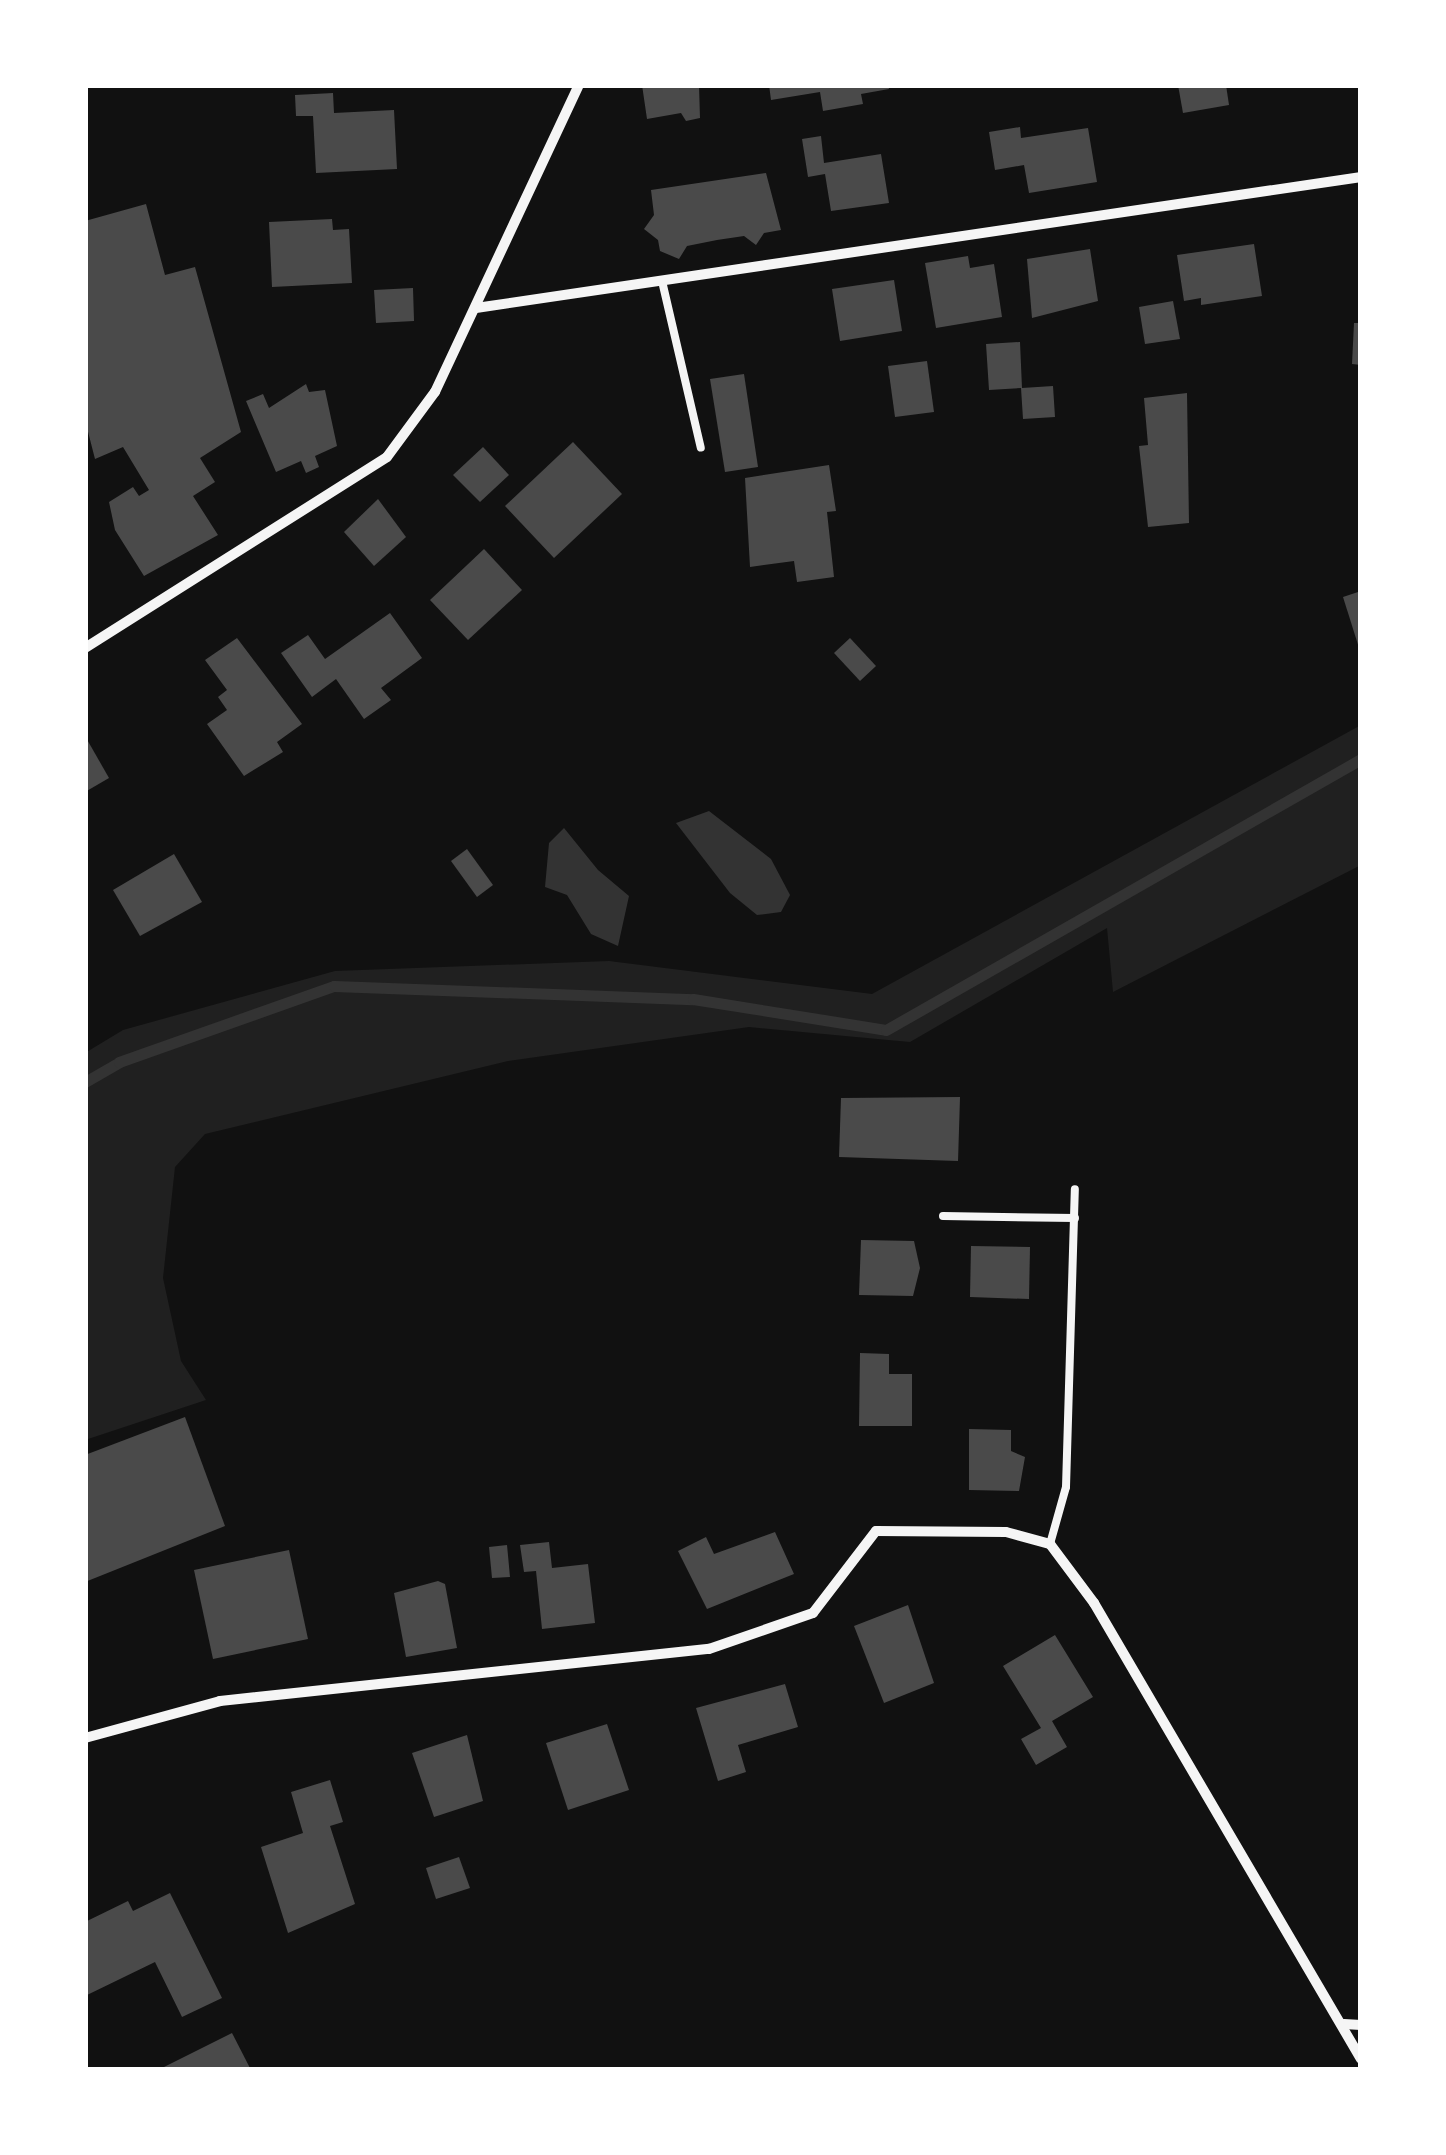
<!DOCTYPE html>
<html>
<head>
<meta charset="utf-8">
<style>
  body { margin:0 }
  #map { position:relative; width:1446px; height:2155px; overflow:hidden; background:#111; font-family:Figtree,sans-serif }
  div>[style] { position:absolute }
  .green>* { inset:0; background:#202020 }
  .water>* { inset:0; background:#333 }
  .stream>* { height:11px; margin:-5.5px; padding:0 5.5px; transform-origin:5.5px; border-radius:5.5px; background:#333 }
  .building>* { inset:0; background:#4a4a4a }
  .service>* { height:8px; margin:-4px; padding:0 4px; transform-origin:4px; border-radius:4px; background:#f5f5f5 }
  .minor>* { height:10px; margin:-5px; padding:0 5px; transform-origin:5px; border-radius:5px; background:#f5f5f5 }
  span { translate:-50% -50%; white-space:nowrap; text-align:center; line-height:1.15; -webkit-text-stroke:10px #fff; paint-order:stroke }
  .frame { position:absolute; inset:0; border:88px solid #fff; pointer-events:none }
</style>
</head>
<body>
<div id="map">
  <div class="green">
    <div style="clip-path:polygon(1361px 725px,1361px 865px,1113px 992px,1107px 928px,910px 1042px,749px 1027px,508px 1061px,205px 1134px,175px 1167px,163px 1278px,181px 1361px,206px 1400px,85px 1440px,85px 1053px,123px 1030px,335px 971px,609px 961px,872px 994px)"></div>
  </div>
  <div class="water">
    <div style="clip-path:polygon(709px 811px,771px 859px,790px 895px,781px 912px,757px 915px,730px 893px,676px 823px)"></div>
    <div style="clip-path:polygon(564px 828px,598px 870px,629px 896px,618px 946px,591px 934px,567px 895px,545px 887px,549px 843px)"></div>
  </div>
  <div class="stream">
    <div style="left:85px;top:1082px;width:39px;rotate:-30deg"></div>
    <div style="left:119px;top:1062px;width:228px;rotate:-19.5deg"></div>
    <div style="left:334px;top:986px;width:359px;rotate:2.1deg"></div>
    <div style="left:693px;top:999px;width:195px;rotate:9.1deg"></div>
    <div style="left:886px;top:1030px;width:547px;rotate:-29.71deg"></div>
  </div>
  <div class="building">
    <div style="clip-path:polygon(642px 85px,699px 85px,700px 118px,686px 121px,681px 113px,647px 119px)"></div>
    <div style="clip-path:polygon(769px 85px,888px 85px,889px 89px,861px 94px,863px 104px,823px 111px,820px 92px,771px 100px)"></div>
    <div style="clip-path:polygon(1178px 85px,1226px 85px,1229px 105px,1183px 113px)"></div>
    <div style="clip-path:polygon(333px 93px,334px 113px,394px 110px,397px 169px,316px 173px,313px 116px,296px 116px,295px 95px)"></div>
    <div style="clip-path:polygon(1020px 127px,1021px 138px,1088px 128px,1097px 182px,1029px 193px,1024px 165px,995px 170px,989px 132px)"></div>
    <div style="clip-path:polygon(821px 136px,824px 163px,881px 154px,889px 203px,831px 211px,825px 174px,808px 177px,802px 139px)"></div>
    <div style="clip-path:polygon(766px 173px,781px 230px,764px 233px,756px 245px,744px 236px,717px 240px,687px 246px,679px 259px,660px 251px,658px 240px,644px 229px,654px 215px,651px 190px)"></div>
    <div style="clip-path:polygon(146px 204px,165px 275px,195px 267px,241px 432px,200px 458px,215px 482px,193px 496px,218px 535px,144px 576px,115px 530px,109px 502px,133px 487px,139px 496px,149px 490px,123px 447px,95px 459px,85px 420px,85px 221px)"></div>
    <div style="clip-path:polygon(332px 219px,333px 230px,349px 229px,352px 283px,272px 287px,269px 222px)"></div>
    <div style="clip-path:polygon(1254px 244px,1262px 296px,1201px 305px,1201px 298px,1184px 301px,1177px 255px)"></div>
    <div style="clip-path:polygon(1090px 249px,1098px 301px,1032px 318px,1027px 259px)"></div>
    <div style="clip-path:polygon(968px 256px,970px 268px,994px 264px,1002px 317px,936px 328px,925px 263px)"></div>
    <div style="clip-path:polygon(894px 280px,902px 331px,840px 341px,832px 289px)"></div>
    <div style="clip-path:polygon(413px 288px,414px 321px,376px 323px,374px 290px)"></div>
    <div style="clip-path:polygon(1173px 301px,1180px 339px,1145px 344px,1139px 307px)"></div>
    <div style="clip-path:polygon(1354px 323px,1361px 323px,1361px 365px,1352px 364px)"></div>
    <div style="clip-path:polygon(1020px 342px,1022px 388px,1053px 386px,1055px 417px,1023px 419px,1021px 388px,989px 390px,986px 344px)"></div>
    <div style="clip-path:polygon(927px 361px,934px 412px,895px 417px,888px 366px)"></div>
    <div style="clip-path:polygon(744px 374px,758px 467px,725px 472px,710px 379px)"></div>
    <div style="clip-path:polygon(306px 384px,309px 392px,325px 390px,337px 446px,315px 456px,319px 467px,306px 473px,301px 461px,276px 472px,246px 401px,263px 394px,269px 408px)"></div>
    <div style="clip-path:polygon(1187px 393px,1189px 523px,1148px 527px,1139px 446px,1148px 445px,1144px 398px)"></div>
    <div style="clip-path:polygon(573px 442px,622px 494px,554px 558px,505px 506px)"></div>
    <div style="clip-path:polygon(483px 447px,509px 475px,480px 502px,453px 475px)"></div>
    <div style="clip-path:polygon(829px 465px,836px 511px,827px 512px,834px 577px,797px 582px,794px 561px,750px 567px,745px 478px)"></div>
    <div style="clip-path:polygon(378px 499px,406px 537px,374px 566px,344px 532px)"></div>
    <div style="clip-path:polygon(484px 549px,522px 590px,468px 640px,430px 600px)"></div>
    <div style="clip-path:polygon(1361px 591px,1361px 651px,1360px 651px,1343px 597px)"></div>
    <div style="clip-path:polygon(390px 613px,422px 658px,381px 688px,391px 700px,364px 719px,336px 679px,312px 697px,281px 653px,308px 635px,325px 659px)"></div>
    <div style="clip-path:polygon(237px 638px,302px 724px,277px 742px,283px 752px,244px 776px,207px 724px,227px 710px,218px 697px,227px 690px,205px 660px)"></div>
    <div style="clip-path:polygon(850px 638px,876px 666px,860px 681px,834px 653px)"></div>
    <div style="clip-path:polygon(85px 736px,109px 778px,85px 792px)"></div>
    <div style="clip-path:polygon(467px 849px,493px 885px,477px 897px,451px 861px)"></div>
    <div style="clip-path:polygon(174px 854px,202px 902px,140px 936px,113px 890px)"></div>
    <div style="clip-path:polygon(960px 1097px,958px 1161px,839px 1157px,841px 1098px)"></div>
    <div style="clip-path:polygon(861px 1240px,914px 1241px,920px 1268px,913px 1296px,859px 1295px)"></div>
    <div style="clip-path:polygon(971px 1246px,1030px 1247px,1029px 1299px,970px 1297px)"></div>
    <div style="clip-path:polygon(860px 1353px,889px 1354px,889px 1374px,912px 1374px,912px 1426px,859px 1426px)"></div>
    <div style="clip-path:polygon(185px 1417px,225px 1526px,85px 1582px,85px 1455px)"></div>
    <div style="clip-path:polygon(969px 1429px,1011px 1430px,1011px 1451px,1025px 1457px,1019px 1491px,969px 1490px)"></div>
    <div style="clip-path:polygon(775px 1532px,794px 1574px,707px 1609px,678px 1551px,706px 1537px,714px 1554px)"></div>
    <div style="clip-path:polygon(549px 1542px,552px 1568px,588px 1564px,595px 1623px,542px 1629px,536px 1571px,524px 1572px,520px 1545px)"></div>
    <div style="clip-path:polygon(507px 1545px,510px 1577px,492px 1578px,489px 1547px)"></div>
    <div style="clip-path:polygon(289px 1550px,308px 1639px,213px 1659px,194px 1570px)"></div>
    <div style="clip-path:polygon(438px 1581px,445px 1584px,457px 1648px,406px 1657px,394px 1593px)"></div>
    <div style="clip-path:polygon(908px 1605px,934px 1683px,884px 1703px,854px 1626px)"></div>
    <div style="clip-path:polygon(1055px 1635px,1093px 1697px,1052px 1721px,1067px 1747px,1036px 1765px,1021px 1739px,1041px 1728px,1003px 1666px)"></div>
    <div style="clip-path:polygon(785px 1684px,798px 1727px,738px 1745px,746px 1772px,718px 1781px,696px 1708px)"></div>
    <div style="clip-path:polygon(607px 1724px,629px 1790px,568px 1810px,546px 1743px)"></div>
    <div style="clip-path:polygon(467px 1735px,483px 1801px,434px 1817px,412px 1753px)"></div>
    <div style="clip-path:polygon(330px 1780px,343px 1822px,330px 1826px,355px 1904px,288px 1933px,261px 1847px,303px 1833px,291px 1792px)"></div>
    <div style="clip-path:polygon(459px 1857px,470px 1888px,436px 1899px,426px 1868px)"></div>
    <div style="clip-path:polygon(170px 1893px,222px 1998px,182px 2017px,155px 1962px,85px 1996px,85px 1922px,128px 1901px,133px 1911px)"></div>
    <div style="clip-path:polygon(232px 2033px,251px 2070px,158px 2070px)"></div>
  </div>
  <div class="service">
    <div style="left:662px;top:281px;width:171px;rotate:76.9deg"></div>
    <div style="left:943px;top:1216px;width:132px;rotate:0.9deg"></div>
    <div style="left:1050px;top:1544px;width:59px;rotate:-74.3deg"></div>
    <div style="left:1066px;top:1487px;width:298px;rotate:-88.3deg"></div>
  </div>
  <div class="minor">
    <div style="left:476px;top:308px;width:895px;rotate:-8.42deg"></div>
    <div style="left:85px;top:648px;width:357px;rotate:-32.3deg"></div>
    <div style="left:387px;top:457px;width:81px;rotate:-53.6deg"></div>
    <div style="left:435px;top:392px;width:339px;rotate:-64.9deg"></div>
    <div style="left:85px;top:1738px;width:140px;rotate:-15.3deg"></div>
    <div style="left:220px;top:1701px;width:492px;rotate:-6.1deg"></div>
    <div style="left:709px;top:1649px;width:110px;rotate:-19.1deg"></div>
    <div style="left:813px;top:1613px;width:103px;rotate:-52.5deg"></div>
    <div style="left:876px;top:1531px;width:130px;rotate:0.4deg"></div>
    <div style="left:1006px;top:1532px;width:46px;rotate:15.3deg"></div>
    <div style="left:1050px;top:1544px;width:74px;rotate:53.3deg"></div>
    <div style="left:1094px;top:1603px;width:528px;rotate:59.65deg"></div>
    <div style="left:1344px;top:2024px;width:17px;rotate:3deg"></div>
  </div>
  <div class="frame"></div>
</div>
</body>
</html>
